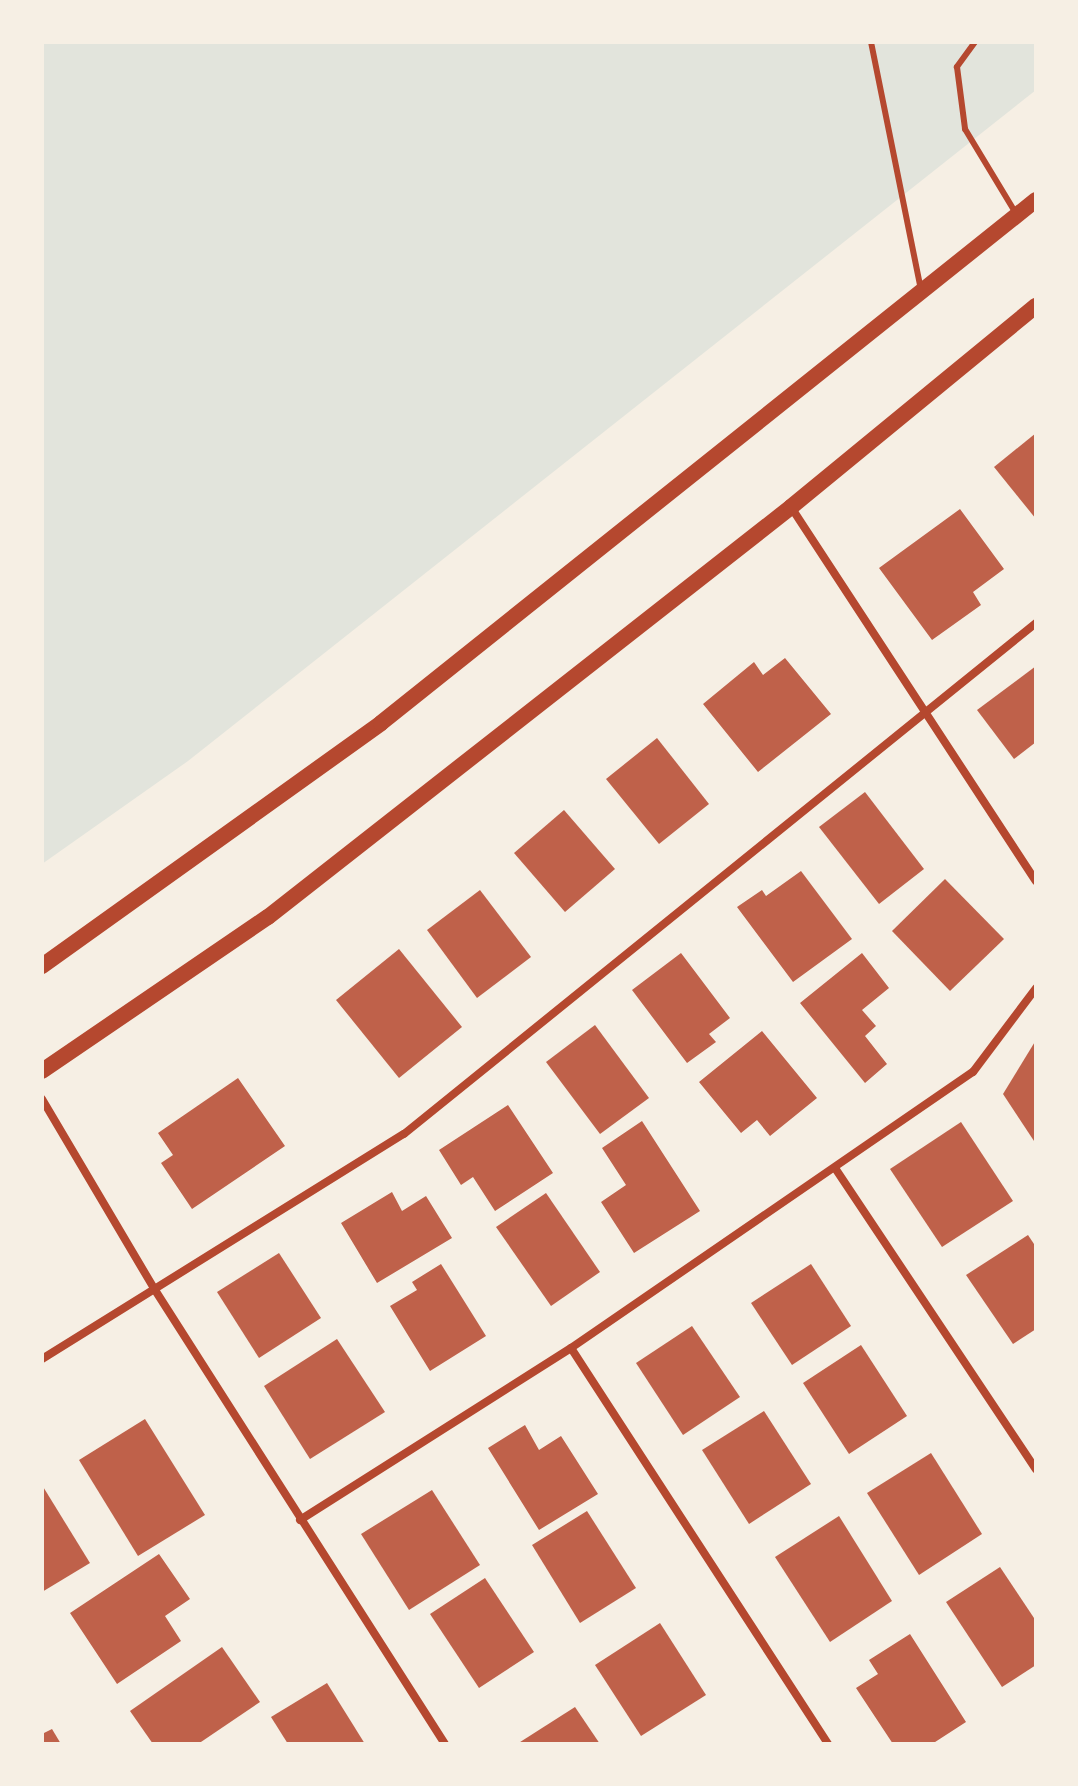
<!DOCTYPE html>
<html>
<head>
<meta charset="utf-8">
<style>
  body { margin:0 }
  #map { position:relative; width:1078px; height:1786px; overflow:hidden; background:#f6efe4; font-family:"Fira Sans",sans-serif }
  div>[style] { position:absolute }
  .green>* { inset:0; background:#e2e4dc }
  .building>* { inset:0; background:#bf614a }
  .service>* { height:6px; margin:-3px; padding:0 3px; transform-origin:3px; border-radius:3px; background:#b5482f }
  .minor>* { height:8px; margin:-4px; padding:0 4px; transform-origin:4px; border-radius:4px; background:#b5482f }
  .secondary>* { height:16px; margin:-8px; padding:0 8px; transform-origin:8px; border-radius:8px; background:#b5482f }
  span { translate:-50% -50%; white-space:nowrap; text-align:center; line-height:1.15; -webkit-text-stroke:7px #f6efe4; paint-order:stroke }
  .frame { position:absolute; inset:0; border:44px solid #f6efe4; pointer-events:none }
</style>
</head>
<body>
<div id="map">
  <div class="green">
    <div style="clip-path:polygon(42px 42px,1036px 42px,1036px 90px,188px 761px,42px 864px)"></div>
  </div>
  <div class="building">
    <div style="clip-path:polygon(1036px 433px,1036px 519px,994px 467px)"></div>
    <div style="clip-path:polygon(960px 509px,1004px 569px,973px 592px,981px 605px,932px 640px,879px 568px)"></div>
    <div style="clip-path:polygon(785px 658px,831px 714px,758px 772px,703px 704px,754px 662px,763px 675px)"></div>
    <div style="clip-path:polygon(1036px 666px,1036px 742px,1014px 759px,977px 710px)"></div>
    <div style="clip-path:polygon(657px 738px,709px 804px,659px 844px,606px 779px)"></div>
    <div style="clip-path:polygon(865px 792px,924px 869px,879px 904px,819px 827px)"></div>
    <div style="clip-path:polygon(564px 810px,615px 869px,565px 912px,514px 853px)"></div>
    <div style="clip-path:polygon(801px 871px,852px 939px,793px 982px,737px 907px,762px 890px,766px 896px)"></div>
    <div style="clip-path:polygon(945px 879px,1004px 939px,950px 991px,892px 931px)"></div>
    <div style="clip-path:polygon(480px 890px,531px 957px,477px 998px,427px 930px)"></div>
    <div style="clip-path:polygon(399px 949px,462px 1027px,399px 1078px,336px 1000px)"></div>
    <div style="clip-path:polygon(681px 953px,730px 1018px,709px 1034px,716px 1042px,687px 1063px,632px 990px)"></div>
    <div style="clip-path:polygon(862px 953px,889px 988px,862px 1010px,876px 1026px,865px 1036px,887px 1064px,865px 1083px,800px 1003px)"></div>
    <div style="clip-path:polygon(595px 1025px,649px 1098px,600px 1134px,546px 1062px)"></div>
    <div style="clip-path:polygon(762px 1031px,817px 1098px,770px 1136px,757px 1120px,741px 1133px,699px 1082px)"></div>
    <div style="clip-path:polygon(1036px 1040px,1036px 1144px,1003px 1094px)"></div>
    <div style="clip-path:polygon(238px 1078px,285px 1146px,192px 1209px,161px 1163px,173px 1155px,158px 1133px)"></div>
    <div style="clip-path:polygon(508px 1105px,553px 1173px,495px 1211px,473px 1177px,461px 1185px,439px 1150px)"></div>
    <div style="clip-path:polygon(642px 1121px,700px 1211px,634px 1253px,601px 1202px,626px 1185px,602px 1148px)"></div>
    <div style="clip-path:polygon(961px 1122px,1013px 1201px,942px 1247px,890px 1169px)"></div>
    <div style="clip-path:polygon(392px 1192px,402px 1211px,426px 1196px,452px 1238px,377px 1283px,341px 1223px)"></div>
    <div style="clip-path:polygon(546px 1193px,600px 1272px,551px 1306px,496px 1227px)"></div>
    <div style="clip-path:polygon(1028px 1235px,1036px 1247px,1036px 1329px,1013px 1344px,966px 1275px)"></div>
    <div style="clip-path:polygon(279px 1253px,321px 1318px,259px 1358px,217px 1292px)"></div>
    <div style="clip-path:polygon(441px 1264px,486px 1336px,430px 1371px,390px 1306px,417px 1290px,412px 1282px)"></div>
    <div style="clip-path:polygon(811px 1264px,851px 1326px,792px 1365px,751px 1303px)"></div>
    <div style="clip-path:polygon(692px 1326px,740px 1397px,683px 1435px,636px 1363px)"></div>
    <div style="clip-path:polygon(337px 1339px,385px 1412px,310px 1459px,264px 1386px)"></div>
    <div style="clip-path:polygon(861px 1345px,907px 1416px,849px 1454px,803px 1383px)"></div>
    <div style="clip-path:polygon(764px 1411px,811px 1484px,749px 1524px,702px 1450px)"></div>
    <div style="clip-path:polygon(145px 1419px,205px 1515px,138px 1556px,79px 1460px)"></div>
    <div style="clip-path:polygon(525px 1425px,539px 1450px,561px 1436px,598px 1494px,539px 1530px,488px 1448px)"></div>
    <div style="clip-path:polygon(931px 1453px,982px 1534px,919px 1575px,867px 1493px)"></div>
    <div style="clip-path:polygon(42px 1485px,90px 1563px,42px 1592px)"></div>
    <div style="clip-path:polygon(432px 1490px,480px 1565px,409px 1610px,361px 1534px)"></div>
    <div style="clip-path:polygon(587px 1511px,636px 1588px,580px 1623px,532px 1545px)"></div>
    <div style="clip-path:polygon(839px 1516px,892px 1601px,830px 1642px,775px 1557px)"></div>
    <div style="clip-path:polygon(159px 1554px,190px 1599px,165px 1616px,181px 1641px,117px 1684px,70px 1613px)"></div>
    <div style="clip-path:polygon(1000px 1567px,1036px 1621px,1036px 1665px,1002px 1687px,946px 1602px)"></div>
    <div style="clip-path:polygon(485px 1578px,534px 1652px,479px 1688px,430px 1614px)"></div>
    <div style="clip-path:polygon(660px 1623px,706px 1695px,641px 1736px,595px 1665px)"></div>
    <div style="clip-path:polygon(910px 1634px,966px 1722px,932px 1744px,893px 1744px,856px 1688px,878px 1674px,869px 1660px)"></div>
    <div style="clip-path:polygon(222px 1647px,260px 1702px,198px 1744px,153px 1744px,130px 1711px)"></div>
    <div style="clip-path:polygon(327px 1683px,365px 1744px,288px 1744px,271px 1717px)"></div>
    <div style="clip-path:polygon(575px 1707px,600px 1744px,517px 1744px)"></div>
    <div style="clip-path:polygon(52px 1729px,61px 1744px,42px 1744px,42px 1734px)"></div>
  </div>
  <div class="service">
    <div style="left:871px;top:42px;width:252px;rotate:78.6deg"></div>
    <div style="left:975px;top:42px;width:31px;rotate:126deg"></div>
    <div style="left:957px;top:67px;width:63px;rotate:82.6deg"></div>
    <div style="left:965px;top:129px;width:97px;rotate:58.9deg"></div>
  </div>
  <div class="minor">
    <div style="left:791px;top:507px;width:447px;rotate:56.8deg"></div>
    <div style="left:42px;top:1099px;width:222px;rotate:59.4deg"></div>
    <div style="left:155px;top:1290px;width:539px;rotate:57.43deg"></div>
    <div style="left:835px;top:1168px;width:362px;rotate:56.3deg"></div>
    <div style="left:571px;top:1348px;width:472px;rotate:57deg"></div>
    <div style="left:42px;top:1359px;width:426px;rotate:-31.9deg"></div>
    <div style="left:404px;top:1134px;width:813px;rotate:-38.96deg"></div>
    <div style="left:300px;top:1520px;width:321px;rotate:-32.4deg"></div>
    <div style="left:571px;top:1348px;width:488px;rotate:-34.5deg"></div>
    <div style="left:973px;top:1072px;width:105px;rotate:-53.1deg"></div>
  </div>
  <div class="secondary">
    <div style="left:42px;top:966px;width:417px;rotate:-35.6deg"></div>
    <div style="left:381px;top:723px;width:838px;rotate:-38.61deg"></div>
    <div style="left:42px;top:1071px;width:273px;rotate:-34.3deg"></div>
    <div style="left:268px;top:917px;width:665px;rotate:-38.09deg"></div>
    <div style="left:791px;top:507px;width:317px;rotate:-39.4deg"></div>
  </div>
  <div class="frame"></div>
</div>
</body>
</html>
